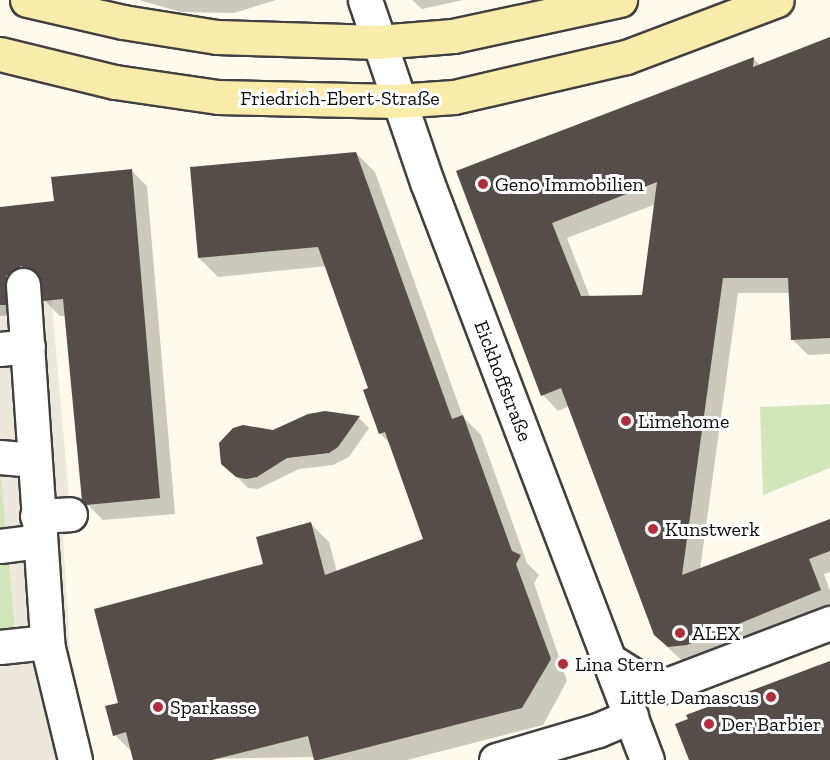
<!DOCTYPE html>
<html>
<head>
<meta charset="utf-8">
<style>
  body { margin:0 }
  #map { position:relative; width:830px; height:760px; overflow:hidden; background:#fefaee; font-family:"Zilla Slab",serif }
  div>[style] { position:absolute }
  .green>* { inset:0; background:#d3e6b9 }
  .plaza>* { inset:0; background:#ede8dd }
  .shadow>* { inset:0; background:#0003 }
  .building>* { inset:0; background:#554d4a }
  .roads { filter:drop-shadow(2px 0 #404040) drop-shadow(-2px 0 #404040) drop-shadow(0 2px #404040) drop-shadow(0 -2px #404040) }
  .street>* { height:33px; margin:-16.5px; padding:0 16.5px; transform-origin:16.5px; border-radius:16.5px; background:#fff }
  .secondary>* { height:33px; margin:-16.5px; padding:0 16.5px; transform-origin:16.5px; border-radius:16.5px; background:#faedac }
  .dots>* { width:16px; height:16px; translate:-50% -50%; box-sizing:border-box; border:3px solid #fff; border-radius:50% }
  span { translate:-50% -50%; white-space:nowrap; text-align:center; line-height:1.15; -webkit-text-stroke:6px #fff; paint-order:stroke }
  .street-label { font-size:20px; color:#0d0d0d }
  .poi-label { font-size:20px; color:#0d0d0d }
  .left { translate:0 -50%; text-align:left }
  .right { translate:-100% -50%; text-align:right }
</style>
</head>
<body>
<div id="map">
  <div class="green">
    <div style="clip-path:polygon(830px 404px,830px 468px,763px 495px,760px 407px)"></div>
    <div style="clip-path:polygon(0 461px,7px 540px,0 542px)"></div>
    <div style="clip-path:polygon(8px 549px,15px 629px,0 631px,0 551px)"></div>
  </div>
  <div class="plaza">
    <div style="clip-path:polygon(50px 283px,72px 531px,63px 536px,70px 654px,95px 760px,0 760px,0 631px,15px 629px,0 461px,0 289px)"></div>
  </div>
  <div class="shadow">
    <div style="clip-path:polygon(139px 0,276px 0,234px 13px,181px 12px)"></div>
    <div style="clip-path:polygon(412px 0,463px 0,422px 9px)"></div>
    <div style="clip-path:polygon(evenodd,830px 39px,830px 354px,808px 355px,792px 339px,790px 293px,738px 293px,700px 570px,830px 521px,830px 572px,824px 574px,830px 591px,830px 608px,692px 663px,680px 659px,663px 643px,569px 406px,558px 411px,543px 395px,458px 172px,754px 59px,760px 65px,830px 39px,656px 204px,643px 296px,590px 297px,567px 238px,656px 204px)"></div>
    <div style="clip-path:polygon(356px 153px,375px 172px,463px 417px,481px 435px,527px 563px,539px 575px,534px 583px,567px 681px,543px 725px,407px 760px,315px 760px,315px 757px,134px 760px,133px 753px,115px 735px,120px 704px,311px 524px,329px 542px,337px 572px,425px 540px,390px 444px,380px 433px,370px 389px,327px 266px,218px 277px,199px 258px)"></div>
    <div style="clip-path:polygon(132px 171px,147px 186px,175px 514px,103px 520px,87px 504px,66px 316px,60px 316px,44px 300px,43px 282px,37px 281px,13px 315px,0 316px,0 208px,56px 203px)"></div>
    <div style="clip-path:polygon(326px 413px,359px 418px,369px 428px,349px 457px,333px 465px,299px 469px,258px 489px,248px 488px,231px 471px,273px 432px)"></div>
  </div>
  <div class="building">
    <div style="clip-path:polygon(evenodd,830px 37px,830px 338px,791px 340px,788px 278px,723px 278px,682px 575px,830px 519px,830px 551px,809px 559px,821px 590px,687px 645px,668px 647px,654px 635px,561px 388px,541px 396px,456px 171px,754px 57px,753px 67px,830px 37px,657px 182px,642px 295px,581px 296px,552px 223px,657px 182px)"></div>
    <div style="clip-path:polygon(356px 152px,452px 419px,463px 415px,512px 551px,521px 555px,516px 564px,551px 659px,522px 708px,318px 760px,314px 760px,308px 736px,212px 760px,133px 760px,126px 732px,113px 736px,105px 706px,118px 703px,94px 609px,263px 564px,256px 537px,311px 522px,325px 575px,423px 539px,385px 432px,379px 434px,363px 390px,368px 388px,318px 247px,198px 258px,190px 167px)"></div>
    <div style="clip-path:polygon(132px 169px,160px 498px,86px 505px,82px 501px,63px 299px,43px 301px,39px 275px,21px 266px,6px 276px,6px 305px,0 305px,0 207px,54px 201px,51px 177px)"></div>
    <div style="clip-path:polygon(325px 411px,360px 416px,338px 447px,329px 453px,287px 458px,257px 477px,246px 479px,236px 477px,221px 464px,219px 443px,233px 428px,243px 425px,273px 430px,308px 414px)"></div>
    <div style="clip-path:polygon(830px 661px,830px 760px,689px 760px,675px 724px,688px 719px,686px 715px)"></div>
  </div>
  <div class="roads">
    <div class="street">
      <div style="left:365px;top:0;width:192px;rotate:71.2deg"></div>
      <div style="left:427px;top:182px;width:618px;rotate:69.16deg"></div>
      <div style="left:23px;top:285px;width:364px;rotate:86.1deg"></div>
      <div style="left:48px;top:648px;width:115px;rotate:76.4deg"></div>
      <div style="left:0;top:349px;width:28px;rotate:-6deg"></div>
      <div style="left:0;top:457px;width:34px;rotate:5deg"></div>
      <div style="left:37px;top:516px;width:33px;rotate:-3deg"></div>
      <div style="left:0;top:546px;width:39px;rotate:-7deg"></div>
      <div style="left:0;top:647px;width:47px;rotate:-6.1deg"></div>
      <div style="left:609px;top:660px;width:47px;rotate:32deg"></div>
      <div style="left:649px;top:685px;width:15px;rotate:4deg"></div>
      <div style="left:664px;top:686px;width:178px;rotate:-20.8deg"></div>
      <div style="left:496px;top:760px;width:106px;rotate:-16.4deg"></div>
      <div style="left:598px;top:730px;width:36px;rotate:-23deg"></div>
    </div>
    <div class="secondary">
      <div style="left:27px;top:0;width:98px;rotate:12.9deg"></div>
      <div style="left:123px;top:22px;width:95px;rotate:9.1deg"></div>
      <div style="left:217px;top:37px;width:161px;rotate:1.8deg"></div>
      <div style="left:378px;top:42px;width:75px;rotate:-4.6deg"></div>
      <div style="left:453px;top:36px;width:171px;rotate:-12.2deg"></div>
      <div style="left:0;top:54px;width:118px;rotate:13.7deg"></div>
      <div style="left:115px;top:82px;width:104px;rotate:8.3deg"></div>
      <div style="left:218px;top:97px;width:178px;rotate:1.3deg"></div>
      <div style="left:396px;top:101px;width:58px;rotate:-3.9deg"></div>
      <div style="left:454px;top:97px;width:177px;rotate:-13.1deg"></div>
      <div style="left:626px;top:57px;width:161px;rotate:-20.7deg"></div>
    </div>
  </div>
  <div class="dots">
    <div style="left:483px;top:184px;background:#b52d3c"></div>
    <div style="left:626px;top:421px;background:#b52d3c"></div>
    <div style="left:653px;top:529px;background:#b52d3c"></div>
    <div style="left:680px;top:633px;background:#b52d3c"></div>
    <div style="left:563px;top:664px;background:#b52d3c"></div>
    <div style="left:771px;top:697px;background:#b52d3c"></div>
    <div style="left:158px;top:707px;background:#b52d3c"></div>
    <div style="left:709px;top:724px;background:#b52d3c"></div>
  </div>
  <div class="street-label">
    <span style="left:340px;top:98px">Friedrich-Ebert-Straße</span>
    <span style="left:503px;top:381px;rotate:69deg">Eickhoffstraße</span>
  </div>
  <div class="poi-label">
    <span class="left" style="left:495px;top:184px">Geno Immobilien</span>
    <span class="left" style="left:638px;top:421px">Limehome</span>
    <span class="left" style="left:665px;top:529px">Kunstwerk</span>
    <span class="left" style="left:692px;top:633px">ALEX</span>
    <span class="left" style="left:575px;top:664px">Lina Stern</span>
    <span class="right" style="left:759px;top:697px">Little Damascus</span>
    <span class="left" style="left:170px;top:707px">Sparkasse</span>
    <span class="left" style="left:721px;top:724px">Der Barbier</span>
  </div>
</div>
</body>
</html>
